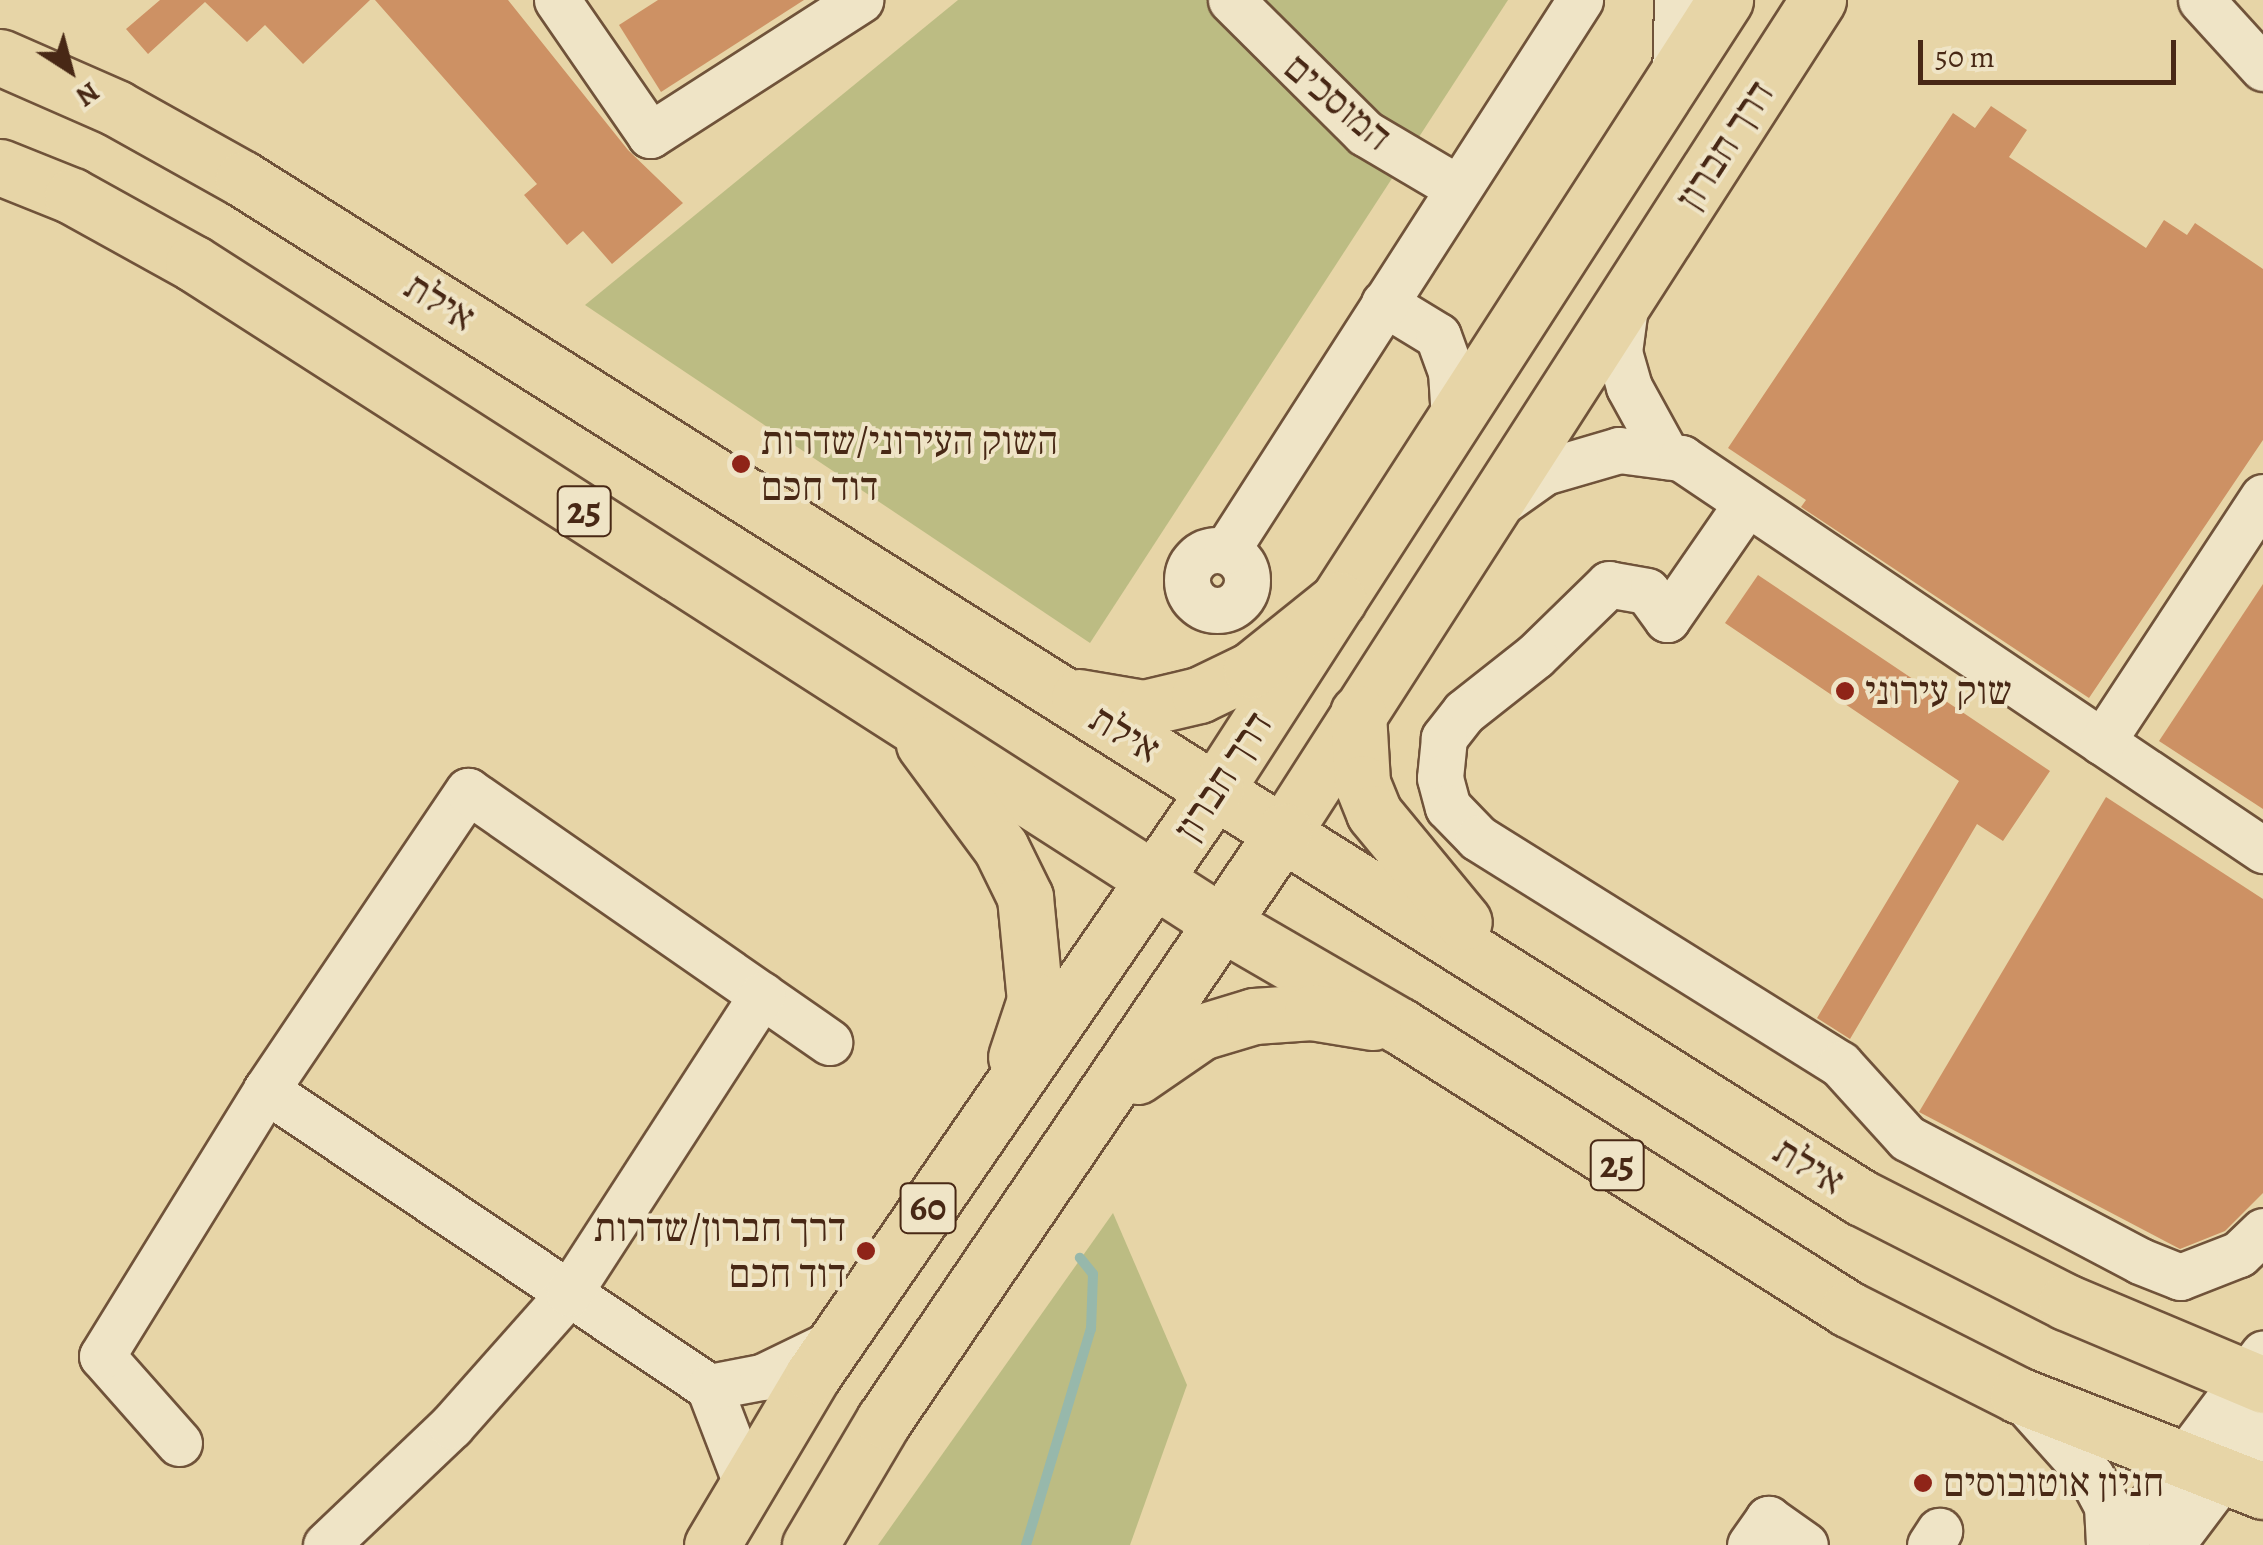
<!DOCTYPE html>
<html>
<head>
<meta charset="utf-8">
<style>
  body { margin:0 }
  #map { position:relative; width:2263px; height:1545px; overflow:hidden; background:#e7d5a7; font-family:Alegreya,"Frank Ruhl Libre",serif }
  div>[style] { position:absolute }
  .green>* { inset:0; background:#bcbc83 }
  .stream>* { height:10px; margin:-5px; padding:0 5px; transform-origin:5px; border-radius:5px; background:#97b8ab }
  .building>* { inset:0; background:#cd9164 }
  .roads { filter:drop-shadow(2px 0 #70533a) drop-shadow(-2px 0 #70533a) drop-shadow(0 2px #70533a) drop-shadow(0 -2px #70533a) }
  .minor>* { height:45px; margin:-22.5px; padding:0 22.5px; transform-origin:22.5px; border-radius:22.5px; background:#efe4c6 }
  .minor>.ring { margin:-22.5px; padding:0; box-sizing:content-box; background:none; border:45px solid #efe4c6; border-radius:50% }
  .major>* { height:55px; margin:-27.5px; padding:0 27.5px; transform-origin:27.5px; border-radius:27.5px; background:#e7d5a7 }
  .highway>* { height:55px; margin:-27.5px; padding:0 27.5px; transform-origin:27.5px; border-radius:27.5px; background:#e7d5a7 }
  .dots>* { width:28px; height:28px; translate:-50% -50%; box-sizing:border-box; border:5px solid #efe4c6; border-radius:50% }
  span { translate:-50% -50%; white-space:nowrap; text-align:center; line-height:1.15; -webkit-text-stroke:8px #efe4c6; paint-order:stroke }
  .shield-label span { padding:2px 8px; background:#efe4c6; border:2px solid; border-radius:8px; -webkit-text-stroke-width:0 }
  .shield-label { font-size:38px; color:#482815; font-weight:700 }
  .street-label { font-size:40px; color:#482815 }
  .poi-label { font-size:40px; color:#482815 }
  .left { translate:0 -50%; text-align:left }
  .right { translate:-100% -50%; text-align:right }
  .north { position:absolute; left:20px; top:20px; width:100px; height:100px; -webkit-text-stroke:8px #efe4c6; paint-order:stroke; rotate:144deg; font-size:28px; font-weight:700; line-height:40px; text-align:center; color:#482815 }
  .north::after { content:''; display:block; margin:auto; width:35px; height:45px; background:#482815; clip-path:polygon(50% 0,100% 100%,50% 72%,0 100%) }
  .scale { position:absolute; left:1918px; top:40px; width:258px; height:45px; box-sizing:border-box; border:5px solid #482815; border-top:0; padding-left:12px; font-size:30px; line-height:35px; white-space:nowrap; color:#482815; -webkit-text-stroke:8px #efe4c6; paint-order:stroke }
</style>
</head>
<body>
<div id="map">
  <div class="green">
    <div style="clip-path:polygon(958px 0,1508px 0,1090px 643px,585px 305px)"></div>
    <div style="clip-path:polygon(1113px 1213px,1187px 1385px,1130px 1545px,878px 1545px)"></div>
  </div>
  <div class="stream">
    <div style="left:1026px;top:1545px;width:226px;rotate:-73.3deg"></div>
    <div style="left:1091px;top:1329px;width:55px;rotate:-87.9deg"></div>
    <div style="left:1093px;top:1274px;width:21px;rotate:-129deg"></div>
  </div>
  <div class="building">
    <div style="clip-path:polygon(160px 0,370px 0,303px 64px,265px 25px,247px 42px,205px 2px,148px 54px,126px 29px)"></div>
    <div style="clip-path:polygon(375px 0,508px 0,628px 150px,683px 203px,612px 264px,583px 231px,567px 245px,524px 195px,537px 184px)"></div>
    <div style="clip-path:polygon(658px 0,804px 0,661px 92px,619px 25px)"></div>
    <div style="clip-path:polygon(1991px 106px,2027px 130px,2009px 157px,2146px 248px,2164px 220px,2187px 235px,2195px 223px,2263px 269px,2263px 440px,2089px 698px,1801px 507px,1806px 500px,1728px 448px,1953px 113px,1975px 128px)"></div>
    <div style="clip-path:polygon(1758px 575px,2050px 771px,2003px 841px,1977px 824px,1850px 1039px,1817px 1018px,1959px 781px,1725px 623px)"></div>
    <div style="clip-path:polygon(2263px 584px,2263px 809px,2159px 741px)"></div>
    <div style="clip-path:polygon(2106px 797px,2263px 899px,2263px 1193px,2225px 1231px,2180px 1249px,1919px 1112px)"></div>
  </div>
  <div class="roads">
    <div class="minor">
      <div style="left:557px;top:0;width:164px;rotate:55.4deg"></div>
      <div style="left:650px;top:135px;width:250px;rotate:-32.7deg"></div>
      <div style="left:1231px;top:0;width:189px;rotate:44.8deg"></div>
      <div style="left:1365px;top:133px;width:108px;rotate:30.6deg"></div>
      <div style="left:2201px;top:0;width:92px;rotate:47.6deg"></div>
      <div style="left:1675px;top:78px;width:78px;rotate:-88.5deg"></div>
      <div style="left:1626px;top:299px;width:53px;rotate:97.5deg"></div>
      <div style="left:1619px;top:352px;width:36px;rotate:74deg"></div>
      <div style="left:1629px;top:387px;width:79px;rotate:61.2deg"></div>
      <div style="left:1384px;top:303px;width:63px;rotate:31.4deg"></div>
      <div style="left:1438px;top:336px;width:37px;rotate:70deg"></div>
      <div style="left:1451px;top:371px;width:48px;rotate:86.4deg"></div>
      <div style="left:1747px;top:503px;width:141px;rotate:124.6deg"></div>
      <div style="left:1667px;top:619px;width:34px;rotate:-126deg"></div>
      <div style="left:1647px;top:591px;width:39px;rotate:-170deg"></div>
      <div style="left:1609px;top:584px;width:103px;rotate:135.8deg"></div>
      <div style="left:1535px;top:656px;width:90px;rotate:141.7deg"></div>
      <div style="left:1464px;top:712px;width:33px;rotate:128deg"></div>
      <div style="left:1444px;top:738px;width:40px;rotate:95.7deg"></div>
      <div style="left:1440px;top:778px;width:30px;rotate:75deg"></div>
      <div style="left:1448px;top:807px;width:43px;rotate:45.9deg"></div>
      <div style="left:1478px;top:838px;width:427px;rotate:32deg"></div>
      <div style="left:1840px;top:1064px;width:100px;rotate:47.8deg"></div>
      <div style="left:1907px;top:1138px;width:263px;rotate:27.8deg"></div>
      <div style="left:2140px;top:1261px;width:43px;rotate:21.8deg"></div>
      <div style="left:2180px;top:1277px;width:63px;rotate:-21.3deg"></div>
      <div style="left:2239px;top:1254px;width:33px;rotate:-44deg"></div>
      <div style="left:1499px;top:504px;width:55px;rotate:-35.4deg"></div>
      <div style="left:1544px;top:472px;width:78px;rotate:-16.3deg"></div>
      <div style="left:1619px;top:450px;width:63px;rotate:7.4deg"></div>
      <div style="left:1681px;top:458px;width:702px;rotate:33.96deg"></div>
      <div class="ring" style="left:1187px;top:550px;width:15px;height:15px"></div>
      <div style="left:1226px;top:551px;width:655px;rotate:-57.28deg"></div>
      <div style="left:2102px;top:742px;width:293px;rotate:-56.7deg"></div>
      <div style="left:266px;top:1090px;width:533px;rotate:33.84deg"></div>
      <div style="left:709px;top:1387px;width:106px;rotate:69deg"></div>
      <div style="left:709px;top:1387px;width:54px;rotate:-10.7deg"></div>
      <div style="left:762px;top:1377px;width:82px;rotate:-25.9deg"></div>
      <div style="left:2023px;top:1400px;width:102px;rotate:48.2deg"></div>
      <div style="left:2091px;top:1476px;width:34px;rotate:62deg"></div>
      <div style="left:2107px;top:1506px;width:39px;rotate:87deg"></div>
      <div style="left:179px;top:1443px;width:116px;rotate:-131.5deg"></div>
      <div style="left:102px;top:1356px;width:312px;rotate:-58.3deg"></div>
      <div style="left:266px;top:1090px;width:361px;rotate:-56deg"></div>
      <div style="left:468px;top:791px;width:440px;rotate:34.8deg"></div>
      <div style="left:326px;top:1545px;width:173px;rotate:-43.6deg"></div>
      <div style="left:451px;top:1426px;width:178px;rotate:-48.4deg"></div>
      <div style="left:569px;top:1293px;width:355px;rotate:-57.1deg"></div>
      <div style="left:1750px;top:1545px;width:32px;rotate:-55deg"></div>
      <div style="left:1768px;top:1519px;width:45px;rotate:35.1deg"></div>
      <div style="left:1930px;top:1545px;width:17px;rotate:-57deg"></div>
      <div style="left:2120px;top:1545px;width:239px;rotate:-53.2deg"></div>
      <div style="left:2171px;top:1545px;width:153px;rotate:-53deg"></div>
    </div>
    <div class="major">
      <div style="left:1216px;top:789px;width:939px;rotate:-57.17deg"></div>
      <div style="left:1284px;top:831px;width:988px;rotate:-57.28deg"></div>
    </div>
    <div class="highway">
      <div style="left:0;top:57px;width:127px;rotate:23.7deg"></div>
      <div style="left:116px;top:108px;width:145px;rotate:29.2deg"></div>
      <div style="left:243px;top:179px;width:1913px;rotate:32.19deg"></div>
      <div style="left:1862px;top:1198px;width:229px;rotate:27deg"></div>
      <div style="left:2066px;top:1302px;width:214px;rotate:22.8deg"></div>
      <div style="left:0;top:167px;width:78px;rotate:21.9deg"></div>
      <div style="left:72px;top:196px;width:138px;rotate:29deg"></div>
      <div style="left:193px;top:263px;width:1222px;rotate:32.68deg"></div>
      <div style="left:1222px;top:923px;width:206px;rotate:30.1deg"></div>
      <div style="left:1400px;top:1026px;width:530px;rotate:32.28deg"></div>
      <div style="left:1848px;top:1309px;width:191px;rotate:26.8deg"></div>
      <div style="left:2018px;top:1395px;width:263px;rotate:21.4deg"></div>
      <div style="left:1079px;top:697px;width:66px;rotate:9.6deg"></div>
      <div style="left:1144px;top:708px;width:57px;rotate:-13.3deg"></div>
      <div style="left:1199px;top:695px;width:58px;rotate:-25.7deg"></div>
      <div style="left:1251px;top:670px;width:112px;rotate:-38.8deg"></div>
      <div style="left:1358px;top:713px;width:70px;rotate:86.7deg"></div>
      <div style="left:1362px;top:783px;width:32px;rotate:68deg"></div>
      <div style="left:1374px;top:813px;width:141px;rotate:50.5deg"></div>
      <div style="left:924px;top:744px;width:129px;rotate:53.5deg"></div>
      <div style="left:1001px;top:848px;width:55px;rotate:63.9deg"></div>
      <div style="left:1025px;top:897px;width:103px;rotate:84.5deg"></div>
      <div style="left:1035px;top:1000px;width:60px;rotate:108.4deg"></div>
      <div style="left:1137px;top:1076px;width:78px;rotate:-34.5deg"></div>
      <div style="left:1201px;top:1032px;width:55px;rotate:-16.8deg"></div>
      <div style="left:1254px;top:1016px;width:58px;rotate:-3.9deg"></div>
      <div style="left:1312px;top:1012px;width:62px;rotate:9.3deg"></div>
      <div style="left:712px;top:1545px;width:198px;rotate:-59.3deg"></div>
      <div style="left:813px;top:1375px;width:711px;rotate:-55.48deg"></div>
      <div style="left:810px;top:1545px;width:145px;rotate:-59.4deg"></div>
      <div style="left:884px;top:1420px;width:712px;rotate:-55.82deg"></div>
    </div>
  </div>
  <div class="dots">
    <div style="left:741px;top:464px;background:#8f2418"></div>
    <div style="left:1845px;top:691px;background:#8f2418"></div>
    <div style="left:866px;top:1251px;background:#8f2418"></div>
    <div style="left:1923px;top:1483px;background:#8f2418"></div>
  </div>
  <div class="shield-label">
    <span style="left:584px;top:511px">25</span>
    <span style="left:1617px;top:1165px">25</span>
    <span style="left:928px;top:1208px">60</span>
  </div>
  <div class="street-label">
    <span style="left:1338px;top:102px;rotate:40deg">המוסכים</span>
    <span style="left:1725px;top:145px;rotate:-57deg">דרך חברון</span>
    <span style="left:440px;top:302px;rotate:32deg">אילת</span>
    <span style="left:1125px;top:734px;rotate:31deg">אילת</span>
    <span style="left:1223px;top:776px;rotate:-57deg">דרך חברון</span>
    <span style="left:1809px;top:1166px;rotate:31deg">אילת</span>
  </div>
  <div class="poi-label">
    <span class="left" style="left:761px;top:464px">השוק העירוני/שדרות<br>דוד חכם</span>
    <span class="left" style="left:1865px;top:691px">שוק עירוני</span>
    <span class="right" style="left:846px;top:1251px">דרך חברון/שדרות<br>דוד חכם</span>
    <span class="left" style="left:1943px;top:1483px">חניון אוטובוסים</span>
  </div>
  <div class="north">N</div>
  <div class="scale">50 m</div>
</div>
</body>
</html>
